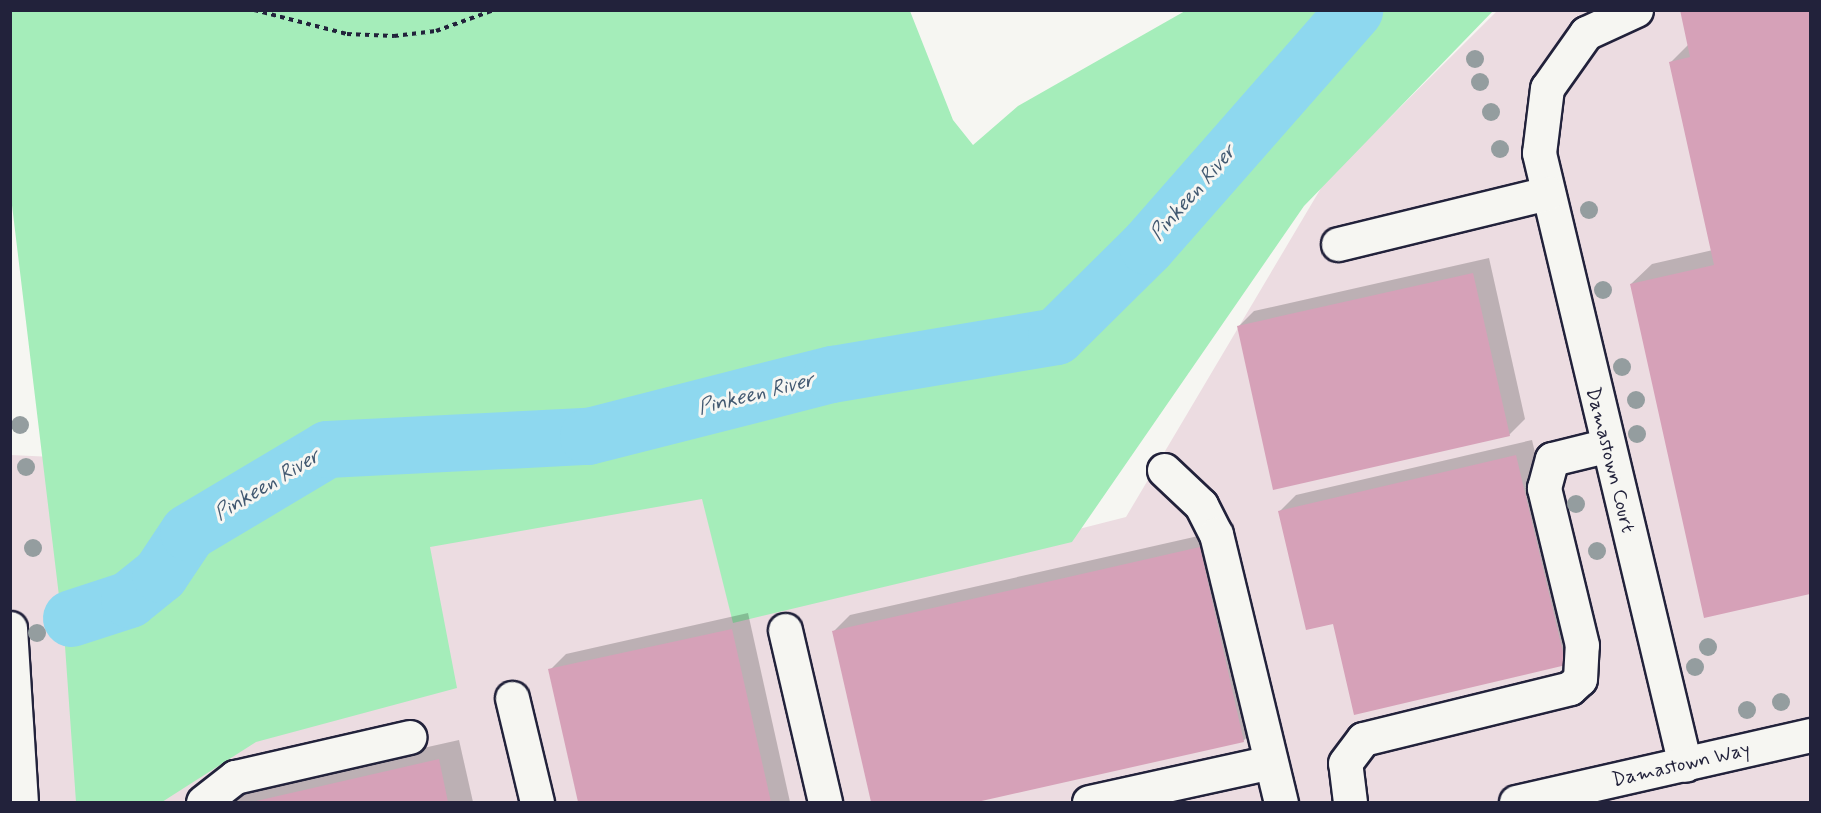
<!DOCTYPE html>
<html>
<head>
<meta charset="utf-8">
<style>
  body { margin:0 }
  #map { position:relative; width:1821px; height:813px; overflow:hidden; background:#f6f6f2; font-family:Mynerve,sans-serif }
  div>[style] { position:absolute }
  .built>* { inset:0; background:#ecdce1 }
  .green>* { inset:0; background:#a5edba }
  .shadow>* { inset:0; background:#0003 }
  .river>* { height:57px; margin:-28.5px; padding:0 28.5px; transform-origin:28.5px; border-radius:28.5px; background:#8ed8ef }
  .building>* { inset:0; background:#d6a1b8 }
  .path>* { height:4px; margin-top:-2px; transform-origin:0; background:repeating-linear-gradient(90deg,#22223b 0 4.5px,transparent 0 9px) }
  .roads { filter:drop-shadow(2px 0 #22223b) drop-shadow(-2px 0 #22223b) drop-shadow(0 2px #22223b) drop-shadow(0 -2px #22223b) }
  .minor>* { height:33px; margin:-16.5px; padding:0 16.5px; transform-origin:16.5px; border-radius:16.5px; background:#f6f6f2 }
  .trees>* { width:18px; height:18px; margin:-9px; border-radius:50%; background:#949d9f }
  span { translate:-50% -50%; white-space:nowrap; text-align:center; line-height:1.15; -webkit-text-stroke:6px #f6f6f2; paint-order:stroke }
  .street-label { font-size:20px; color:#22223b }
  .water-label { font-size:21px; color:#425971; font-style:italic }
  .frame { position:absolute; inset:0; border:12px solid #22223b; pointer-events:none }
</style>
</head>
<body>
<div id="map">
  <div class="built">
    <div style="clip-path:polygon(1497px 11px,1810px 11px,1810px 802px,11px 802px,11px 455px,706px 488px,741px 615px,1126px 517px,1324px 183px)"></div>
  </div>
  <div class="green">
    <div style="clip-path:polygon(10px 11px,910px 11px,953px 120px,973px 145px,1018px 106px,1185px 11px,1493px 11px,1304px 206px,1072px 542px,733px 623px,702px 499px,430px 547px,457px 688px,256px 742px,162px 802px,76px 802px,65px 646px,11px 197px)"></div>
  </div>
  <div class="shadow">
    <div style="clip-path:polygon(1682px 10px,1810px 10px,1810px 593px,1705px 616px,1631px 284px,1652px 264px,1713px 250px,1671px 62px,1689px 44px)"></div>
    <div style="clip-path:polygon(1489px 258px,1525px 419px,1509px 435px,1238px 327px,1254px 311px)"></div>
    <div style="clip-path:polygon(1532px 440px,1581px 647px,1565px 663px,1334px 622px,1280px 511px,1296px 495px)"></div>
    <div style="clip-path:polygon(1216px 532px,1260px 725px,1243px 741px,970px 802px,872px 802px,834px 631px,850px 615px)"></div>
    <div style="clip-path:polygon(748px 613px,790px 802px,579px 802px,550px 670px,566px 654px)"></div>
    <div style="clip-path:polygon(459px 740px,473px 802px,231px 802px,245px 788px)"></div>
  </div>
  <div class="river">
    <div style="left:71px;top:618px;width:61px;rotate:-18.1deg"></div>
    <div style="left:129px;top:599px;width:40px;rotate:-39deg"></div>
    <div style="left:160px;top:574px;width:50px;rotate:-56.3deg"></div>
    <div style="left:188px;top:532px;width:162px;rotate:-30.8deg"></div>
    <div style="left:327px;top:449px;width:261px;rotate:-2.9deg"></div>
    <div style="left:588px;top:436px;width:252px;rotate:-14.3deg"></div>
    <div style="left:832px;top:374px;width:227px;rotate:-9.6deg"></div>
    <div style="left:1056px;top:336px;width:128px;rotate:-44.7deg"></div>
    <div style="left:1147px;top:246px;width:314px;rotate:-48.7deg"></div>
  </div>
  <div class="building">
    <div style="clip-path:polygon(1680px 10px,1810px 10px,1810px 594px,1704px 618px,1630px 284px,1714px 265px,1669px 62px,1690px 57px)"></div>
    <div style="clip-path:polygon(1473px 273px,1510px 436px,1273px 490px,1237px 326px)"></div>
    <div style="clip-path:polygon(1516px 455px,1566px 665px,1354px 715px,1333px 624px,1306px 630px,1278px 511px)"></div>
    <div style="clip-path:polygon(1200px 547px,1244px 742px,977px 802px,871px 802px,832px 631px)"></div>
    <div style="clip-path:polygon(732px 629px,771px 802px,578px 802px,548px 669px)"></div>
    <div style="clip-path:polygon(439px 759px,448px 802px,252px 802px)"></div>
  </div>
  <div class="path">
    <div style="left:254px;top:10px;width:96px;rotate:14.5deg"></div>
    <div style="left:347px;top:34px;width:47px;rotate:2.4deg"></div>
    <div style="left:394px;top:36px;width:42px;rotate:-6.8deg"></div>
    <div style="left:436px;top:31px;width:62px;rotate:-19.9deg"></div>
  </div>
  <div class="roads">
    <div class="minor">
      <div style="left:1636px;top:10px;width:55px;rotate:155.3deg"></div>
      <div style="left:1586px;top:33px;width:67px;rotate:125.3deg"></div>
      <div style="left:1547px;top:88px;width:65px;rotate:97deg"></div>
      <div style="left:1539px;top:153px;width:629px;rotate:76.58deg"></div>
      <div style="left:1338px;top:244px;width:216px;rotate:-13.7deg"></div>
      <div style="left:1164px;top:470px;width:51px;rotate:43.4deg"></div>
      <div style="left:1201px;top:505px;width:33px;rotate:63deg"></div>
      <div style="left:1216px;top:534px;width:276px;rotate:76.4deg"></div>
      <div style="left:10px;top:628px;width:174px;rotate:86.4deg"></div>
      <div style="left:785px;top:630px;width:177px;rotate:76.9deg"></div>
      <div style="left:512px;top:698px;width:107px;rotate:76.5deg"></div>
      <div style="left:203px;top:802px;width:41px;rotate:-38deg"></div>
      <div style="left:235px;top:777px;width:179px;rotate:-12.9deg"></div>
      <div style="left:1089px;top:802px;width:186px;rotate:-12.4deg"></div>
      <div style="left:1350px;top:802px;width:39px;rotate:-97deg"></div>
      <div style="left:1345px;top:763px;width:30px;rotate:-53deg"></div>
      <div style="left:1363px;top:739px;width:213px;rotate:-13.8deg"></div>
      <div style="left:1570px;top:688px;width:13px;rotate:-42deg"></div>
      <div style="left:1580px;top:679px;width:34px;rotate:-87deg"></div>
      <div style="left:1582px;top:645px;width:162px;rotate:-103.6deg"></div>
      <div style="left:1544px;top:488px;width:30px;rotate:-75deg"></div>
      <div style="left:1552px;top:459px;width:55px;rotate:-13.8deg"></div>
      <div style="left:1516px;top:802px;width:302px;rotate:-12.8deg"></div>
    </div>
  </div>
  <div class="trees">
    <div style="left:1475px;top:59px"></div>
    <div style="left:1480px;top:82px"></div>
    <div style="left:1491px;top:112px"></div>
    <div style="left:1500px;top:149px"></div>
    <div style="left:1589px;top:210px"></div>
    <div style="left:1603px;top:290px"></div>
    <div style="left:1622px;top:367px"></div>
    <div style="left:1636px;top:400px"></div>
    <div style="left:20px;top:425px"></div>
    <div style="left:1637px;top:434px"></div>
    <div style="left:26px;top:467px"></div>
    <div style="left:1576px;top:504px"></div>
    <div style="left:33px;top:548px"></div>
    <div style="left:1597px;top:551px"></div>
    <div style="left:37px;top:633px"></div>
    <div style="left:1708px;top:647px"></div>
    <div style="left:1695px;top:667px"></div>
    <div style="left:1781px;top:702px"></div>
    <div style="left:1747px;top:710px"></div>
  </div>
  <div class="street-label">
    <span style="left:1610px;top:460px;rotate:76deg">Damastown Court</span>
    <span style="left:1681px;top:765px;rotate:-13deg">Damastown Way</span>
  </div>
  <div class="water-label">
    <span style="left:1193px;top:193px;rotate:-49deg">Pinkeen River</span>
    <span style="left:756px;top:394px;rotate:-14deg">Pinkeen River</span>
    <span style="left:267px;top:485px;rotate:-31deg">Pinkeen River</span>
  </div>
  <div class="frame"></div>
</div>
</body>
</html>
